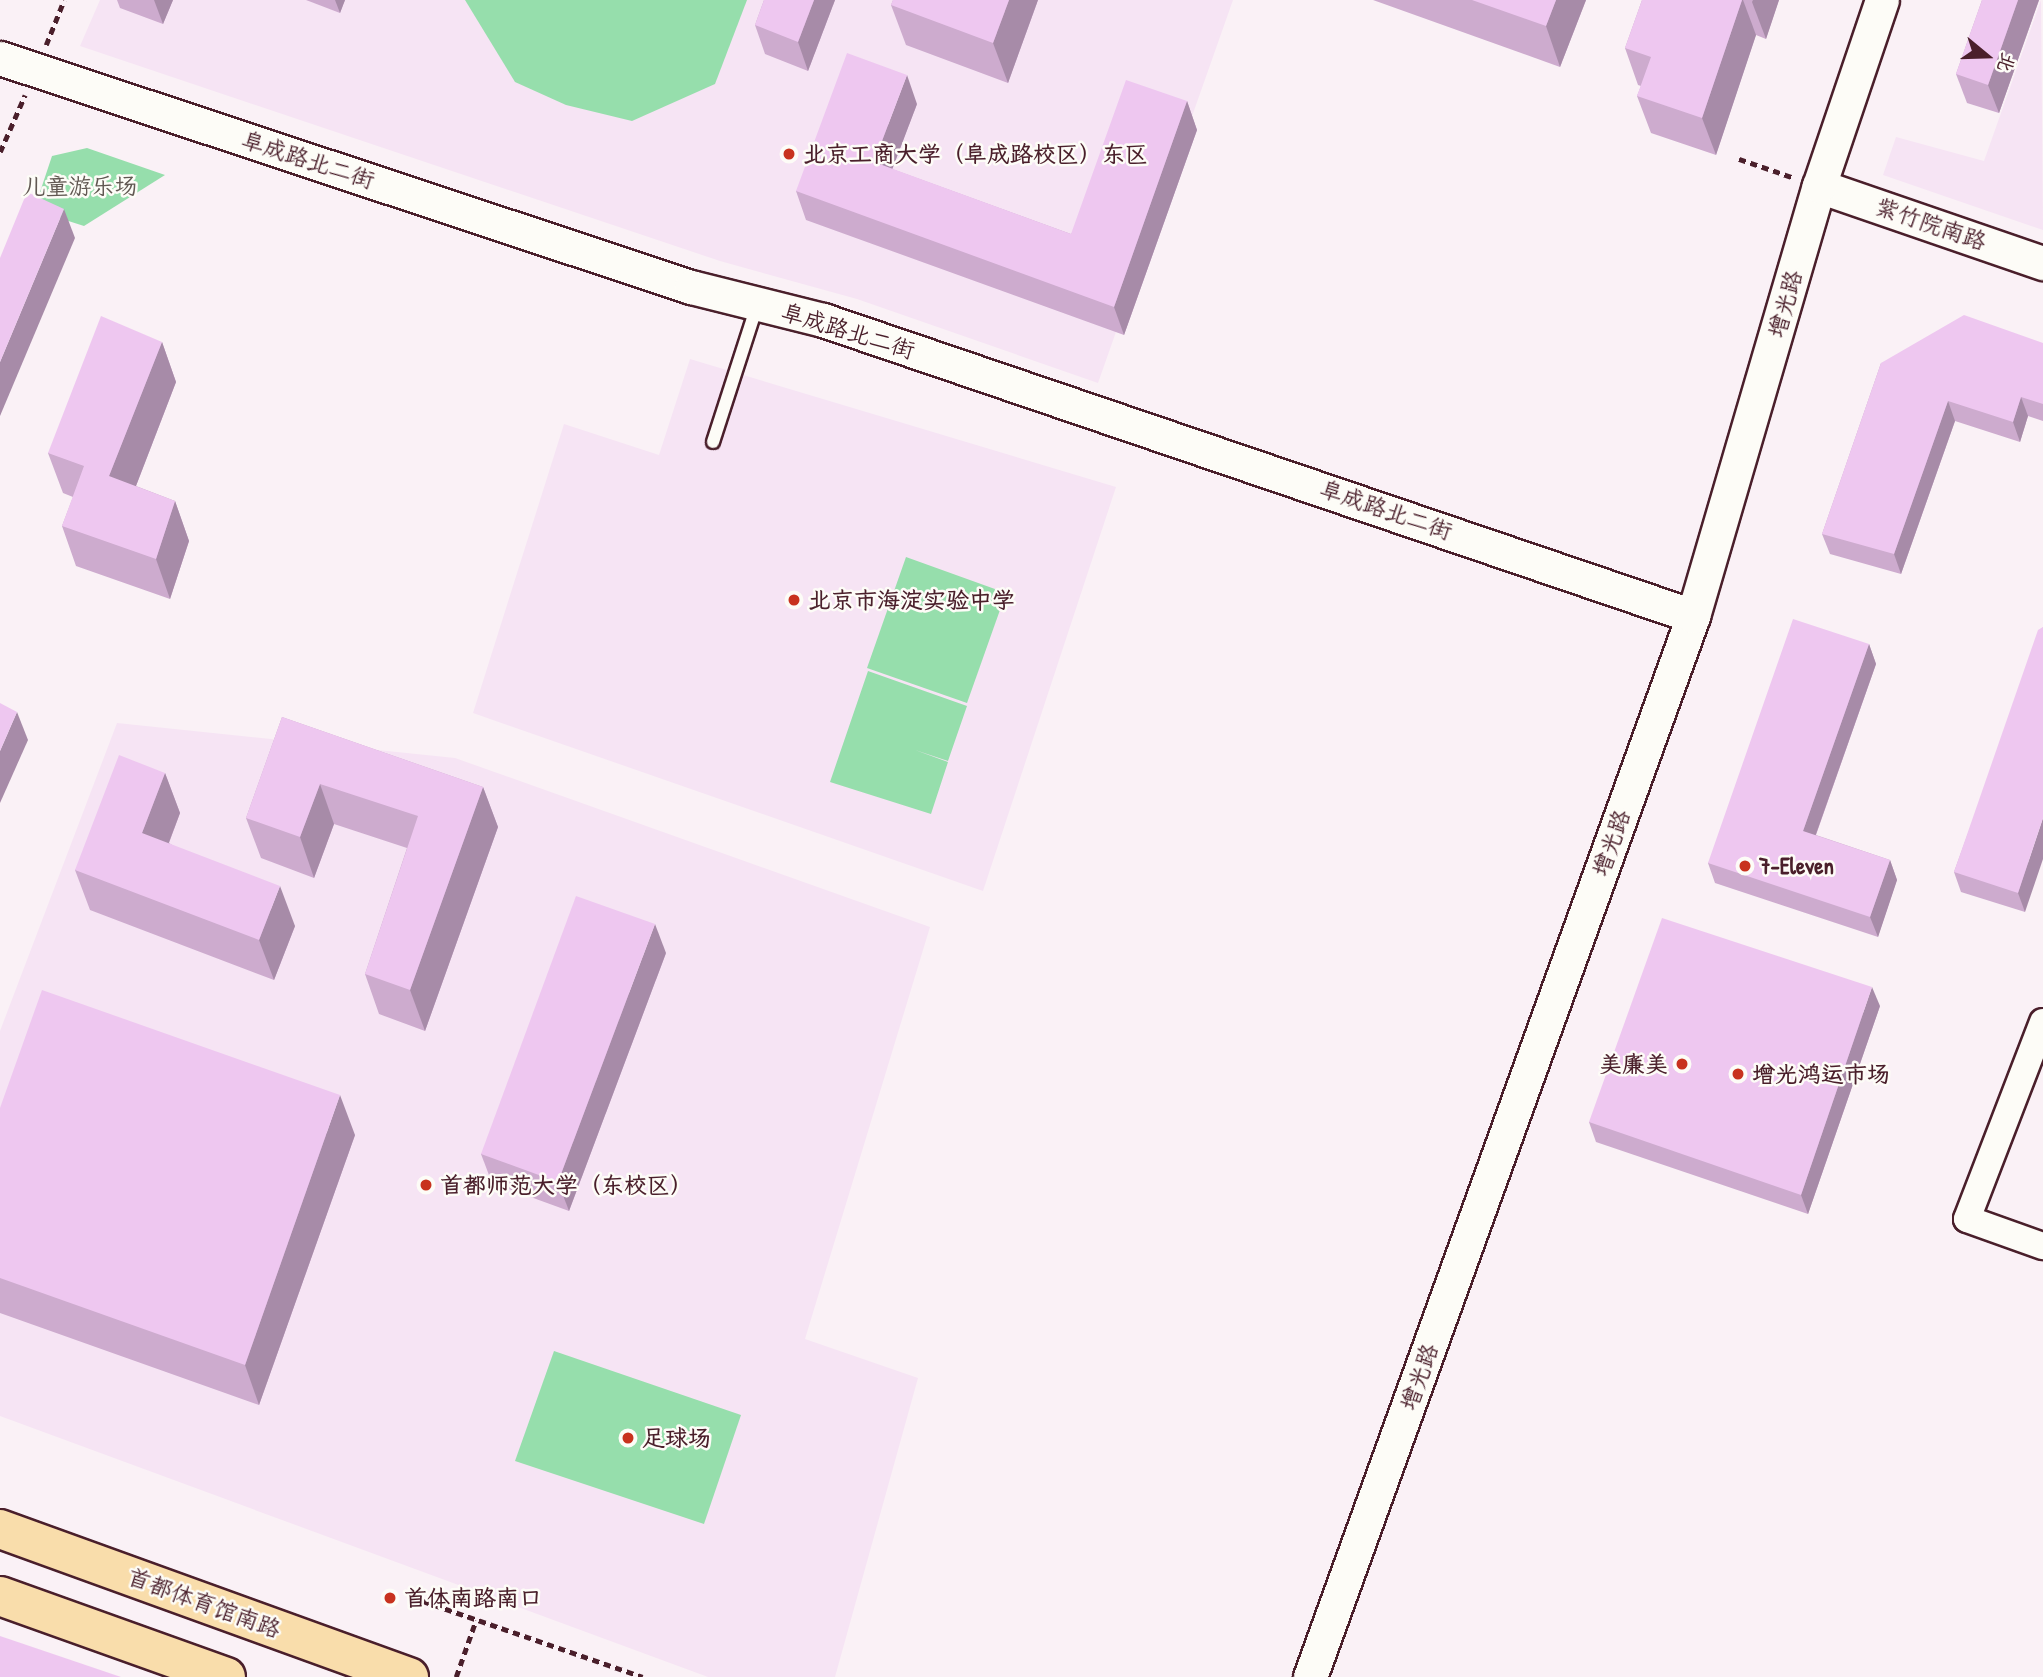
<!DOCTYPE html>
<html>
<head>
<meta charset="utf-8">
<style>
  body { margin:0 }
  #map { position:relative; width:2043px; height:1677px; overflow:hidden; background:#faf1f6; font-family:"Patrick Hand","LXGW WenKai TC",sans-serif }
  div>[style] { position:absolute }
  .built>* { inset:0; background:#f6e4f4 }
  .green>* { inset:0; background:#96deac }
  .path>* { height:4.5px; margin-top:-2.25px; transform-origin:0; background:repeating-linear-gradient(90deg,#4a1f2b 0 7px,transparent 0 12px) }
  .roads { filter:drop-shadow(2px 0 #4a1f2b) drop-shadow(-2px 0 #4a1f2b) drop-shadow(0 2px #4a1f2b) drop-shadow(0 -2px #4a1f2b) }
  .service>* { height:12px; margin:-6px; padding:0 6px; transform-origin:6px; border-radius:6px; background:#fdfcf7 }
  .minor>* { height:26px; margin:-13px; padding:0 13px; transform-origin:13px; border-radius:13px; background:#fdfcf7 }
  .tertiary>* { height:33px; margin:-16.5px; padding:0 16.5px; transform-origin:16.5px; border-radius:16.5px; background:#fdfcf7 }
  .primary>* { height:38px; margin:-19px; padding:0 19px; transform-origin:19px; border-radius:19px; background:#f9ddab }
  .wall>* { inset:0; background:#cdabce }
  .shaded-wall>* { inset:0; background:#a78ba8 }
  .building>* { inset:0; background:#eec7f0 }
  .dots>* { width:19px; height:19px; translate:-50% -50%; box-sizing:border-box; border:4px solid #fdfcf7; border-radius:50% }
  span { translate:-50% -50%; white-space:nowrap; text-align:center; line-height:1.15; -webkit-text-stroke:5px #fdfcf7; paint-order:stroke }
  .poi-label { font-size:23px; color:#4a1f2b; font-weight:700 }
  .left { translate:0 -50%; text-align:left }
  .right { translate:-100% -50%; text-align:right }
  .street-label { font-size:23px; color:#4a1f2b }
  .park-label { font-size:23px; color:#615852 }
  .north { position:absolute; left:1952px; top:21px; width:70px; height:70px; -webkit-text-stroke:5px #fdfcf7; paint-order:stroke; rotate:109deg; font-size:19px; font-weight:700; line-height:28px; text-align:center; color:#4a1f2b }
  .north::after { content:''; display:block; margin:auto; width:24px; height:32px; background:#4a1f2b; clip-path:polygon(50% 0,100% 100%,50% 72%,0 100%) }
</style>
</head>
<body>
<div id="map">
  <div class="built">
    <div style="clip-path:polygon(100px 0,1233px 0,1098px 383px,857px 299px,720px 261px,80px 46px)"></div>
    <div style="clip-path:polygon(2041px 0,2043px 230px,1883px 175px,1896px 137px,1984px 161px)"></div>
    <div style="clip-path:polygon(690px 359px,1116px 487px,983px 891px,473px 713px,564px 424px,659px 455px)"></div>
    <div style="clip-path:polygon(117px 723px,455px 758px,930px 927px,805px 1339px,918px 1378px,835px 1677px,708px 1677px,0 1416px,0 1031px)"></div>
  </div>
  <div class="green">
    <div style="clip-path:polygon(465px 0,747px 0,715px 84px,632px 121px,566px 105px,515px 82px)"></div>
    <div style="clip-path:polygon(87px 148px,165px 175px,84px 226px,34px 210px,52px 156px)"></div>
    <div style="clip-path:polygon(906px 557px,1006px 593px,967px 703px,867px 668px)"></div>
    <div style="clip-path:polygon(868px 671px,967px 706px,948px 761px,915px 750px,948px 762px,931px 814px,830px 782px)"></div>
    <div style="clip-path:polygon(554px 1351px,741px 1415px,704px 1524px,515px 1461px)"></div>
  </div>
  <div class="path">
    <div style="left:46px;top:45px;width:48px;rotate:-68.2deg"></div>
    <div style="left:0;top:152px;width:62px;rotate:-66.3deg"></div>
    <div style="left:1739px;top:159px;width:56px;rotate:18.8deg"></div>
    <div style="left:411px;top:1597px;width:245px;rotate:19deg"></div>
    <div style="left:456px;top:1677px;width:60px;rotate:-70.7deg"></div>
  </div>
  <div class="roads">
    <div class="service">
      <div style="left:713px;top:442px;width:143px;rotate:-72.1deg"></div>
    </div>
    <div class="minor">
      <div style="left:2043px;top:1022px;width:211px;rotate:111.1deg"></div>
      <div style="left:1967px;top:1219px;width:81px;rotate:19.6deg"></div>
    </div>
    <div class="tertiary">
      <div style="left:0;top:58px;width:728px;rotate:18.34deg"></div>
      <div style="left:691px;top:287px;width:136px;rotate:14deg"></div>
      <div style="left:823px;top:320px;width:919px;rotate:18.79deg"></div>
      <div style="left:1819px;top:186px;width:237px;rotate:19deg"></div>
      <div style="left:1310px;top:1677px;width:1128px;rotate:-70.15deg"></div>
      <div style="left:1693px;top:616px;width:448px;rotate:-73.7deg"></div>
      <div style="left:1819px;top:186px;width:196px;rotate:-71.3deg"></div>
    </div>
    <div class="primary">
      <div style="left:0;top:1529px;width:435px;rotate:19.9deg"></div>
      <div style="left:0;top:1596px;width:240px;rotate:19.7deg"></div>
    </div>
  </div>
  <div class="wall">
    <div style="clip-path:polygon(117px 0,173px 0,163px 24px,120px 8px)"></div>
    <div style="clip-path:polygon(306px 0,345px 0,340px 13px)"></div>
    <div style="clip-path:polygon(764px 0,835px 0,808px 71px,765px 54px,755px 25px)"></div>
    <div style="clip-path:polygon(893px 0,1038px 0,1008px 83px,906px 45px,891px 5px)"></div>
    <div style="clip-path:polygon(1373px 0,1586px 0,1560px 67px)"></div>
    <div style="clip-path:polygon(1642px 0,1779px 0,1766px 39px,1756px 35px,1716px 155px,1651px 133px,1637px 96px,1641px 86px,1638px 85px,1625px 48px)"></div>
    <div style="clip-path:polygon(1982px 0,2039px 0,1999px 113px,1967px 103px,1956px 74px)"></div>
    <div style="clip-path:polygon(1187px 101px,1197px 130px,1124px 335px,806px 220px,796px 191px,917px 104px,892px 169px,1071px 234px)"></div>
    <div style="clip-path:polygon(162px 342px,176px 382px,136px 486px,175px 501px,189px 541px,170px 599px,76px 566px,62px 526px,73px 497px,63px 493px,48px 453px)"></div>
    <div style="clip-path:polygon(2043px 343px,2043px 421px,2028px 416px,2020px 442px,1955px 421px,1901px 574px,1830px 554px,1822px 534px,1881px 363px)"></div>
    <div style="clip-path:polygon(2043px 627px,2025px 912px,1961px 892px,1954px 872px)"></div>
    <div style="clip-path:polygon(1869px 644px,1876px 664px,1816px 835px,1890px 860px,1897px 880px,1878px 937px,1715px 883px,1708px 863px)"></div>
    <div style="clip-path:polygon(282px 717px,483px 787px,498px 827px,425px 1031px,379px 1014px,365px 974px,407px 848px,334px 824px,314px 878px,261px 858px,246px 818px)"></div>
    <div style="clip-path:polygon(165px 773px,180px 813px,169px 843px,295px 926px,274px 980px,90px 910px,75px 870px)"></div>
    <div style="clip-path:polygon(666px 953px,569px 1211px,492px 1183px,481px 1154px)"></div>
    <div style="clip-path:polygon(1880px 1006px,1808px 1214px,1596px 1142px,1589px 1122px)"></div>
    <div style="clip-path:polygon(0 1108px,355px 1135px,259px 1405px,0 1313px)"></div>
  </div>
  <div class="shaded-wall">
    <div style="clip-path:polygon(154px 0,173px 0,163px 24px)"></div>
    <div style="clip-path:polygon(335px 0,345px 0,340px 13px)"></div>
    <div style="clip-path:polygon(814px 0,835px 0,808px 71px,798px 42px)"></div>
    <div style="clip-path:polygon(1009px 0,1038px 0,1008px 83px,993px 43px)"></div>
    <div style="clip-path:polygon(1556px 0,1586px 0,1560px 67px,1546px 26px)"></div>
    <div style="clip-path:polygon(1742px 0,1743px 0,1756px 35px,1716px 155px,1702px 118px)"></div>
    <div style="clip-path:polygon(1753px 0,1779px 0,1766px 39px,1752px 2px)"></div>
    <div style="clip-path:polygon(2018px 0,2039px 0,1999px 113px,1988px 85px)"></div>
    <div style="clip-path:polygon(907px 75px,917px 104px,884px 191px,874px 162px)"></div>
    <div style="clip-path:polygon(1187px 101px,1197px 130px,1124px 335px,1114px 307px)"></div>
    <div style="clip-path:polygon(64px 209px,75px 238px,0 416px,0 362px)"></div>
    <div style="clip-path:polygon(162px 342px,176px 382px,124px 517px,109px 476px)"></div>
    <div style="clip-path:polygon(2021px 397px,2028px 416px,2020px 442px,2013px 422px)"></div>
    <div style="clip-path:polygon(1948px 401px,1955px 421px,1901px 574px,1894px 554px)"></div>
    <div style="clip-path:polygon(175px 501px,189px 541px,170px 599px,156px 559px)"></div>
    <div style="clip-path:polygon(1869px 644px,1876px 664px,1810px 851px,1803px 831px)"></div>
    <div style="clip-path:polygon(17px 712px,28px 740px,0 803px,0 751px)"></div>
    <div style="clip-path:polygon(165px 773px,180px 813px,157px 874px,142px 833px)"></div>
    <div style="clip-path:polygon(320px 784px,334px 824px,314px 878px,300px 837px)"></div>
    <div style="clip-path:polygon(483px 787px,498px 827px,425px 1031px,410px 990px)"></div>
    <div style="clip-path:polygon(2043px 818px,2043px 859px,2025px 912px,2018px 893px)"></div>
    <div style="clip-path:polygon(1890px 860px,1897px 880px,1878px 937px,1870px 917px)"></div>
    <div style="clip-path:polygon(280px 886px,295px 926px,274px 980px,259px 940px)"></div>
    <div style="clip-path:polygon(655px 924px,666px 953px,569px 1211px,558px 1182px)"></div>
    <div style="clip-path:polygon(1872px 987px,1880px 1006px,1808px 1214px,1801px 1195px)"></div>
    <div style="clip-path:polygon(340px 1095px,355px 1135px,259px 1405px,245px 1365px)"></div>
  </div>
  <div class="building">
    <div style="clip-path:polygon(764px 0,814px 0,798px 42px,755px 25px)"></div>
    <div style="clip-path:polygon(893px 0,1009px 0,993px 43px,891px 5px)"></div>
    <div style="clip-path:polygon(1472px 0,1556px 0,1546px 26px)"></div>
    <div style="clip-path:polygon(1642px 0,1742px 0,1702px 118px,1637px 96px,1651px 57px,1625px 48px)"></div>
    <div style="clip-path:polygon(1982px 0,2018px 0,1988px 85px,1956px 74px)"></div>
    <div style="clip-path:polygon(847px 53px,907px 75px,874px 162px,1071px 234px,1126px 80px,1187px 101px,1114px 307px,796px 191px)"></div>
    <div style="clip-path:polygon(27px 192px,64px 209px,0 362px,0 258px)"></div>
    <div style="clip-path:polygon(1964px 315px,2043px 343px,2043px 404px,2021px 397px,2013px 422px,1948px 401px,1894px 554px,1822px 534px,1881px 363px)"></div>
    <div style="clip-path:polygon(101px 316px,162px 342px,109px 476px,175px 501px,156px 559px,62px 526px,84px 466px,48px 453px)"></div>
    <div style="clip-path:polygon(1793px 619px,1869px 644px,1803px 831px,1890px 860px,1870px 917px,1708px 863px)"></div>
    <div style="clip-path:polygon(2043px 627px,2043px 818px,2018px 893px,1954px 872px,2038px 630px)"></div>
    <div style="clip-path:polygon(0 703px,17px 712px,0 751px)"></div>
    <div style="clip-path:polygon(282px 717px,483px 787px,410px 990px,365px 974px,418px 816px,320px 784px,300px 837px,246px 818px)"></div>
    <div style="clip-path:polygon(119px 755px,165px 773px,142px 833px,280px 886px,259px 940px,75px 870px)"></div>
    <div style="clip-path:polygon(576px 896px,655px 924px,558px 1182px,481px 1154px)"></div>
    <div style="clip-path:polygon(1662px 918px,1872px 987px,1801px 1195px,1589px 1122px)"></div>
    <div style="clip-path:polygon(42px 990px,340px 1095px,245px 1365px,0 1278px,0 1108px)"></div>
    <div style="clip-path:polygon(0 1636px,121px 1677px,0 1677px)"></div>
  </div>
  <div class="dots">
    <div style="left:789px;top:154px;background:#c8321e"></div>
    <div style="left:794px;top:600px;background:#c8321e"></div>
    <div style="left:1745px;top:866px;background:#c8321e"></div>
    <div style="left:1682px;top:1064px;background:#c8321e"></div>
    <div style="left:1738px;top:1074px;background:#c8321e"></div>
    <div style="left:426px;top:1185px;background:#c8321e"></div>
    <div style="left:628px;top:1438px;background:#c8321e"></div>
    <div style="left:390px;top:1598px;background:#c8321e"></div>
  </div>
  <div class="poi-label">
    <span class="left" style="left:803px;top:154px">北京工商大学（阜成路校区）东区</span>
    <span class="left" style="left:808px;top:600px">北京市海淀实验中学</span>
    <span class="left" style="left:1759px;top:866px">7-Eleven</span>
    <span class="right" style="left:1668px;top:1064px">美廉美</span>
    <span class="left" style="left:1752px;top:1074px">增光鸿运市场</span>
    <span class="left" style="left:440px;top:1185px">首都师范大学（东校区）</span>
    <span class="left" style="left:642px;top:1438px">足球场</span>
    <span class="left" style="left:404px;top:1598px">首体南路南口</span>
  </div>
  <div class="street-label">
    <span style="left:308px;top:160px;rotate:18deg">阜成路北二街</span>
    <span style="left:1931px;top:224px;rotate:19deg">紫竹院南路</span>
    <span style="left:1785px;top:304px;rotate:-74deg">增光路</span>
    <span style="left:848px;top:331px;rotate:17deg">阜成路北二街</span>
    <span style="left:1386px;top:510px;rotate:19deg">阜成路北二街</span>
    <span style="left:1611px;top:843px;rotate:-70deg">增光路</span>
    <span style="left:1419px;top:1377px;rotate:-70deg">增光路</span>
    <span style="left:204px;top:1603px;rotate:20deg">首都体育馆南路</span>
  </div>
  <div class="park-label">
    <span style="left:80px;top:186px">儿童游乐场</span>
  </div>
  <div class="north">北</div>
</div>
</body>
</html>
